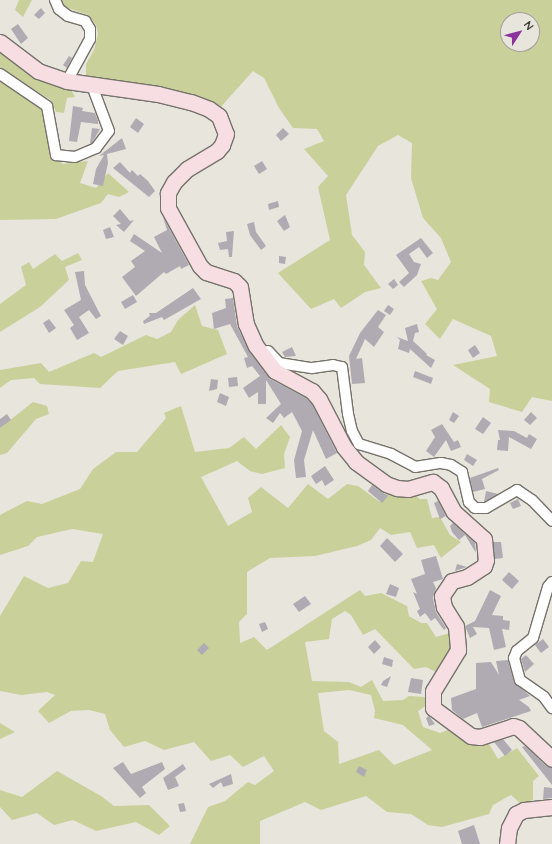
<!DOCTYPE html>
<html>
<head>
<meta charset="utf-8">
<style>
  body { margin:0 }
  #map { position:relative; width:552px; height:844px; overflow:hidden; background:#e8e5dd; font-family:Quicksand,sans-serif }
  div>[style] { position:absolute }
  .green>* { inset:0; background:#cad09a }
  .building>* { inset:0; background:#b0abb3 }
  .roads { filter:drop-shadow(1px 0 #75726b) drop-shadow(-1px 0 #75726b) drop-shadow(0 1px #75726b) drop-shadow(0 -1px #75726b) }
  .street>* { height:10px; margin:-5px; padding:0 5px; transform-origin:5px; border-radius:5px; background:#fff }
  .primary>* { height:15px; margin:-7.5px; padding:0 7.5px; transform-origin:7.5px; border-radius:7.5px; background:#f7dee2 }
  span { translate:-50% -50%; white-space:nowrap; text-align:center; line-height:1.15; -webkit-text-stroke:3px #e8e5dd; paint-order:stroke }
  .north { position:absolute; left:500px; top:12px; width:40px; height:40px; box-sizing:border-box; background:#e8e5dd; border:1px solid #a4a19b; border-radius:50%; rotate:54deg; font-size:11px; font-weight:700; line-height:16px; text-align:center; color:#3e3c39 }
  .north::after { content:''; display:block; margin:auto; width:14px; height:18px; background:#8c329d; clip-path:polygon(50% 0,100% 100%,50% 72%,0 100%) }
</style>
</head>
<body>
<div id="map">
  <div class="green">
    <div style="clip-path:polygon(19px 0,32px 0,23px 17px,15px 10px)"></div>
    <div style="clip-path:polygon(evenodd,59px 0,552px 0,552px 401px,532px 397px,522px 412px,489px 402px,490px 389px,453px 365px,497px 356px,491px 336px,453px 319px,440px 339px,425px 324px,437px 309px,421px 281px,431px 278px,438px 280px,451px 262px,441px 238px,423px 218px,411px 178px,412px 143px,398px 135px,378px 146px,346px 195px,352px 235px,365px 252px,364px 265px,381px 288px,365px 292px,341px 308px,334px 299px,311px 309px,278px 273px,330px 240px,318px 187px,328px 176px,304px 149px,324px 141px,317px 129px,293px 128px,279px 108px,264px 78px,253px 71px,218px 110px,86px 76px,86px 64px,94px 50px,98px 34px,96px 25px,88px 15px,62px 6px,59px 0,508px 20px,532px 20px,532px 44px,508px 44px,508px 20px)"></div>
    <div style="clip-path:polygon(0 50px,67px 82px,75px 97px,67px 98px,64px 113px,56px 112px,51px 100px,0 69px)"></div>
    <div style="clip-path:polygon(0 77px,46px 109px,54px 157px,63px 164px,88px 161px,80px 183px,96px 188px,108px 173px,129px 192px,119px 197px,108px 194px,101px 203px,56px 219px,0 220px)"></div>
    <div style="clip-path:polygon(78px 253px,82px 260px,65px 267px,69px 280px,40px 307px,0 332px,0 304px,26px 285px,21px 267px,29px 262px,33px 269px,55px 254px,62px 261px)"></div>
    <div style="clip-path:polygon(195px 305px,202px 326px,218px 330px,227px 354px,181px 374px,175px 362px,118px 371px,100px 388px,40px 384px,34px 378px,11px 380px,0 388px,0 370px,41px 363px,49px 372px,94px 353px,101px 357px,146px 335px,157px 339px,171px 332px,178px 320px)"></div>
    <div style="clip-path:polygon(33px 402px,47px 406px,49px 414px,36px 419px,7px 453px,0 455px,0 428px)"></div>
    <div style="clip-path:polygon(evenodd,181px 406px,195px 452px,229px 448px,244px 437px,256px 449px,281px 425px,290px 437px,284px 454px,285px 468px,262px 474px,250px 471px,237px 461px,201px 477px,228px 526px,252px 512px,248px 498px,261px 487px,288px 508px,308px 484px,328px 499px,347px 484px,358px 486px,380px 502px,387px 492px,414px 491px,419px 499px,427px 499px,432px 518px,440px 517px,450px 535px,461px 542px,441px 558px,434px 545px,417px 548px,410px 532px,391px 535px,380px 528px,371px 540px,357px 546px,315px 556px,270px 558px,247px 572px,247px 614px,239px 622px,240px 643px,254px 637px,267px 650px,360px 590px,365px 596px,381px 593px,407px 606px,409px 616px,421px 623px,427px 623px,436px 637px,453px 632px,454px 642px,438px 673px,426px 667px,414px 669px,375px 629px,363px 635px,351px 615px,345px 611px,332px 619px,329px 639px,305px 642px,312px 681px,349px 682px,361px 687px,372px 680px,383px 701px,403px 700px,409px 696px,425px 697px,427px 705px,418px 711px,423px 727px,440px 733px,453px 728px,469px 739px,470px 744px,489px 744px,498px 759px,517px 748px,539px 776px,533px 781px,533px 800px,521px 804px,511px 795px,493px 805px,489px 814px,442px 827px,428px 825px,411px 814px,387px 812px,366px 796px,321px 810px,305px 802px,260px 821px,260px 844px,190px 844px,208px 807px,225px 801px,248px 782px,255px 785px,274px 771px,264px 756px,243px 767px,230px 755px,211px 761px,194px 742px,164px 750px,145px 741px,124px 747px,110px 730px,105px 714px,89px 710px,71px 711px,49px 723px,38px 711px,55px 695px,47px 692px,21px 695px,0 691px,0 616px,24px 576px,48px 588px,68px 583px,81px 561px,93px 562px,103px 534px,72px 529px,37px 537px,28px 546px,0 555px,0 515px,27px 501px,42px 504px,80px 489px,93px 469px,116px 452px,137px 452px,166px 418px,164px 413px,181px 406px,349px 690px,371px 695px,375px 711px,374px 718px,403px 725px,432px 750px,394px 765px,379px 750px,339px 764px,338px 742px,324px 731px,318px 693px,349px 690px)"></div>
    <div style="clip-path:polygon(0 723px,15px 732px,0 739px)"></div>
    <div style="clip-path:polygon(57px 771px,101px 796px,114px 806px,149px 805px,170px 826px,159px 835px,136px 822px,96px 831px,73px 820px,54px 825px,37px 813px,12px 820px,0 807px,0 790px,22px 797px)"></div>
  </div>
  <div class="building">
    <div style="clip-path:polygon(41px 8px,45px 13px,39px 19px,34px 15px)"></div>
    <div style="clip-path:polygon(18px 24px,28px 38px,21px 44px,11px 29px)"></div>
    <div style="clip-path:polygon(69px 56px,72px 58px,67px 68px,63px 65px)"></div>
    <div style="clip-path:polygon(73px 106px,83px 108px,82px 111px,95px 113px,98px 121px,98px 124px,81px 122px,77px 142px,69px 141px)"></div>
    <div style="clip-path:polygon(136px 118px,144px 124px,138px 133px,130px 127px)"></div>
    <div style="clip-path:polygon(92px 128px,100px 129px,92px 143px,90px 143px)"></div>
    <div style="clip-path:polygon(283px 128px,289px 134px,281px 141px,276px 135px)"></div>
    <div style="clip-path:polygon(122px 138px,126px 149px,107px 154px,108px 163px,103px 186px,93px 184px,96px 169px,104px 155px,99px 156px)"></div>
    <div style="clip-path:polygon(262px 161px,267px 169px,259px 174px,254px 166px)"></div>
    <div style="clip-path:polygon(120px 162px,130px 173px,132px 170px,138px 176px,140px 174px,148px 181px,155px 191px,149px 197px,113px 168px)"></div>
    <div style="clip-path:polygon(278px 201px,279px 207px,269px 210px,268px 204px)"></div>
    <div style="clip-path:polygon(120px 209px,130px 221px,134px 220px,124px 232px,116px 225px,121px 224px,113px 216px)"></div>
    <div style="clip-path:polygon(285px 215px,290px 227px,284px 231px,277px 221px)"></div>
    <div style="clip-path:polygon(163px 217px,189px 265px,181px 269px,180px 266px,166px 274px,164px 272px,136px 296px,122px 277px,135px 267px,131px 261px,145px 251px,130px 241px,134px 234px,162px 253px,154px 237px,167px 230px)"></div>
    <div style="clip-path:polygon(254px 222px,256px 232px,266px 246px,261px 250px,250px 235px,247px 224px)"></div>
    <div style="clip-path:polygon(110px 227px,114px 237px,106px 239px,103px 230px)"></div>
    <div style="clip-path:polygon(234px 231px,232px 257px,229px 257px,228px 249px,220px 250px,218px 243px,227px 241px,226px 232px)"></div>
    <div style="clip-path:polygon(421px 238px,433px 253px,427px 258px,419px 247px,409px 254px,414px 262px,421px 264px,417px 275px,404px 287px,399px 282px,409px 273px,396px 255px)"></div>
    <div style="clip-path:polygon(279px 256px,286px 257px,285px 264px,279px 263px)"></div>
    <div style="clip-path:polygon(84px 271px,85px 285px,101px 316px,96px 319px,89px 310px,79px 317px,89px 333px,77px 340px,70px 328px,74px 325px,64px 310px,81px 300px,75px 272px)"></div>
    <div style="clip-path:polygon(394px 279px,398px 285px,393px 289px,388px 284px)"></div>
    <div style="clip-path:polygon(193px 288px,201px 299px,164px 320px,162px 317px,144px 324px,143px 321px,150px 316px,149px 313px,156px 313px)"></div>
    <div style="clip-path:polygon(133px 295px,137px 302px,125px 309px,121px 302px)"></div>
    <div style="clip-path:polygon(233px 298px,237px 326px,249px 351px,270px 379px,306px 398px,312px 404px,337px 453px,326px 459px,313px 430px,304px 460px,306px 477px,296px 478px,294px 460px,302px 431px,292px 412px,284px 418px,280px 413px,273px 423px,266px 418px,281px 404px,266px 380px,266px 404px,258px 404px,258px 392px,249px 398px,243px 388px,260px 376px,252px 366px,247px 368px,244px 358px,248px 357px,230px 324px,214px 329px,212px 313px,226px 308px,225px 299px)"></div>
    <div style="clip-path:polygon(388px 305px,394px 309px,390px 315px,384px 311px)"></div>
    <div style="clip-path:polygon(378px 310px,386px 315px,378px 327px,384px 332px,374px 347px,365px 339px,356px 359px,362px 358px,365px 383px,352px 384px,349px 356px,360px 333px)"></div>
    <div style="clip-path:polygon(49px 319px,56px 328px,49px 333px,43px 323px)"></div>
    <div style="clip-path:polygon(417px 324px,419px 332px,415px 333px,413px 341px,427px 354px,426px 355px,435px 360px,431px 368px,410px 349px,409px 353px,398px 349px,400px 340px,397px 337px,408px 341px,405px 328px)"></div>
    <div style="clip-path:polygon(120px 331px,128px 336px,123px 345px,114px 339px)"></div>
    <div style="clip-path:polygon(475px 345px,480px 353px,473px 358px,468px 350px)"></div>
    <div style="clip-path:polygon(292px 347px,296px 356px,285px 357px,282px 352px)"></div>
    <div style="clip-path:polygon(415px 371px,433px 378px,431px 384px,413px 377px)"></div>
    <div style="clip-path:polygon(237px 377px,238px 386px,229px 387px,228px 378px)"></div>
    <div style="clip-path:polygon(211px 379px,218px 380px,217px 389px,209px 391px)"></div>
    <div style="clip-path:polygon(220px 393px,229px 397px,226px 406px,217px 402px)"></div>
    <div style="clip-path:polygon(453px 412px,459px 416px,454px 423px,449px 420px)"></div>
    <div style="clip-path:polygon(531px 412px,537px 418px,530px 425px,524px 420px)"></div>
    <div style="clip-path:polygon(7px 414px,11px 420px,0 428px,0 419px)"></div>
    <div style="clip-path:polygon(483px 417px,491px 423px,483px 434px,475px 429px)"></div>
    <div style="clip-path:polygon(442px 424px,454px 442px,458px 440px,461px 447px,451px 451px,446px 440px,434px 457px,426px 451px,435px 437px,431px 430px)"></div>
    <div style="clip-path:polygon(498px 430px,514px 431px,527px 438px,529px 434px,537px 439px,531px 449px,509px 437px,508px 451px,497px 450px,498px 440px,500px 440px)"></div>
    <div style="clip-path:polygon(467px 454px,477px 460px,473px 466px,464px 460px)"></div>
    <div style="clip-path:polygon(325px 466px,334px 480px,325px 486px,322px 480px,316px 484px,311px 476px)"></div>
    <div style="clip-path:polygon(498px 468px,499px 470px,482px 479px,485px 489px,473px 492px,470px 478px)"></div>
    <div style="clip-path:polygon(372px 485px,388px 496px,382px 503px,368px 491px)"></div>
    <div style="clip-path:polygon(486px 491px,498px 494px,484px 502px)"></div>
    <div style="clip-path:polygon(518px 499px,521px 506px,513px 509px,510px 503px)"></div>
    <div style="clip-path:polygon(438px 501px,446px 516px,440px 519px,434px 503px)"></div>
    <div style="clip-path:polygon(453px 523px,475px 543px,476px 553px,465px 535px,459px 540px,452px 532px,450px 526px)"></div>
    <div style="clip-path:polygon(387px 538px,403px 554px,395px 562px,380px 546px)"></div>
    <div style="clip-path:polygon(493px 542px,501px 542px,503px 558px,495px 559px)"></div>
    <div style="clip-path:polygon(436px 556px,443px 579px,433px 582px,436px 588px,433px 598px,436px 612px,446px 628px,444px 630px,435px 618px,431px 621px,425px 613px,420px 617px,417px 611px,420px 609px,413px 592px,417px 594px,411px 579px,425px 574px,421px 560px)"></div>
    <div style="clip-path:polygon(457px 564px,467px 567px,455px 571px)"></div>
    <div style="clip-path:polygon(509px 572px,519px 581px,512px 589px,502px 580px)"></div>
    <div style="clip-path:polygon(390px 584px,399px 588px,396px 597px,386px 594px)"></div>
    <div style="clip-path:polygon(490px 590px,501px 596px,492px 615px,503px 616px,503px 620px,510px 621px,509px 630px,502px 629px,506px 647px,494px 650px,489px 628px,473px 627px,477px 634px,470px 638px,465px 626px,475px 621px)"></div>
    <div style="clip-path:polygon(305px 596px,311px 604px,299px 612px,293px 604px)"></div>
    <div style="clip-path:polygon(265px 622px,268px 629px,262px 632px,259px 624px)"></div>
    <div style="clip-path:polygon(543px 639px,549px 647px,541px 653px,535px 645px)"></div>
    <div style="clip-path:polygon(375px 640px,381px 647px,374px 654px,368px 647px)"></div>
    <div style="clip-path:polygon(204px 643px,209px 648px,202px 655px,197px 650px)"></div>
    <div style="clip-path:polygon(526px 655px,534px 664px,525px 672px,521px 659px)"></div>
    <div style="clip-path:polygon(384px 657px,393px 660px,392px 667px,382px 664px)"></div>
    <div style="clip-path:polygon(508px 660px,514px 682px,530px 696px,519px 700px,529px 707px,531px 711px,482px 727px,477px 713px,463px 719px,452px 710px,451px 698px,476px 689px,476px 663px,491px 662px,499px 675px,496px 661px)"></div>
    <div style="clip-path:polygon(391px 676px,387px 687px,381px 685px,383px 681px)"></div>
    <div style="clip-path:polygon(411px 678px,423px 680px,421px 694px,408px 692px)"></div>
    <div style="clip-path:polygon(429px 716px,435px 724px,429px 726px,426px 718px)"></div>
    <div style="clip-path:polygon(503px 739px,512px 750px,505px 756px,494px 742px)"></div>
    <div style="clip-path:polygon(525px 746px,546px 766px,552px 768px,552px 785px,522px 747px)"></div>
    <div style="clip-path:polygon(123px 762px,131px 774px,162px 762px,165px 769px,142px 787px,146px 793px,140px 798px,113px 768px)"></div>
    <div style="clip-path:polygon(183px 764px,186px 769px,175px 777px,179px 786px,168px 790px,163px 778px)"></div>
    <div style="clip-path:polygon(359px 766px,367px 770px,364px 777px,356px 772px)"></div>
    <div style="clip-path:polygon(231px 774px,233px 784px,223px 787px,221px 782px,213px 788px,209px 784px)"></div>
    <div style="clip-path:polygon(544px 787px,552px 788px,552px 798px,543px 799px)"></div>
    <div style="clip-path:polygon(184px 803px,186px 811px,180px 812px,178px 804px)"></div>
    <div style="clip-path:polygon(474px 825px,480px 844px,462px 844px,458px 831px)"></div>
  </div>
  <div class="roads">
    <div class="street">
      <div style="left:55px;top:0;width:10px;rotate:66deg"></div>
      <div style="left:59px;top:9px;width:11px;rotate:38deg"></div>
      <div style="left:68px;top:16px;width:18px;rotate:16deg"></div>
      <div style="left:85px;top:21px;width:9px;rotate:58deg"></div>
      <div style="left:90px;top:29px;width:10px;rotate:90deg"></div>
      <div style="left:90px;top:39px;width:48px;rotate:118.7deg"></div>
      <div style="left:0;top:74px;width:57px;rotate:34.2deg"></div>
      <div style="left:47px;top:106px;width:50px;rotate:79.6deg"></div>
      <div style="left:56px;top:155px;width:19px;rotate:6deg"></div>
      <div style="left:75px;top:157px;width:23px;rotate:-23deg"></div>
      <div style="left:96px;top:148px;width:21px;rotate:-53deg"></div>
      <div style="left:109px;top:131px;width:51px;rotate:-110.6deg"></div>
      <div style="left:268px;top:351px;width:16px;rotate:47deg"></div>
      <div style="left:279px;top:363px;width:33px;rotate:9deg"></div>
      <div style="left:312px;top:368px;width:21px;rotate:-8deg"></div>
      <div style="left:333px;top:365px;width:9px;rotate:13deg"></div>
      <div style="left:342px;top:367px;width:47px;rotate:82.7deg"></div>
      <div style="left:348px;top:414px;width:17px;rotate:77deg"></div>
      <div style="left:352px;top:431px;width:15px;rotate:62deg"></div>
      <div style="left:359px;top:444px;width:34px;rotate:17deg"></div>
      <div style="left:391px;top:454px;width:27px;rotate:28deg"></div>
      <div style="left:415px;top:467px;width:26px;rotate:-9deg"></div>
      <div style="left:441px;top:463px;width:10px;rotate:11deg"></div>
      <div style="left:451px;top:465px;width:13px;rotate:32deg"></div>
      <div style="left:462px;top:472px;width:31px;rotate:77deg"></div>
      <div style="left:469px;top:502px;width:8px;rotate:45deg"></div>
      <div style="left:475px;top:508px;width:11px"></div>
      <div style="left:486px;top:508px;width:36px;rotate:-30deg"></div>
      <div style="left:517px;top:490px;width:18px;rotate:34deg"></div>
      <div style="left:532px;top:500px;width:29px;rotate:46deg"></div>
      <div style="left:552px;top:582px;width:6px;rotate:129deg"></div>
      <div style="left:548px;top:587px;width:53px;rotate:106.4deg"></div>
      <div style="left:533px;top:638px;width:21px;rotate:141deg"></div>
      <div style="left:517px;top:651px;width:8px;rotate:113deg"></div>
      <div style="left:514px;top:658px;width:23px;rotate:75deg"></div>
      <div style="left:520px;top:680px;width:29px;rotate:35deg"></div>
      <div style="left:544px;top:697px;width:14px;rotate:54deg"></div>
    </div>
    <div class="primary">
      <div style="left:0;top:42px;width:48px;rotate:37.3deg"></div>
      <div style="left:38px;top:71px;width:31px;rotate:19deg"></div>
      <div style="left:67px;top:81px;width:92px;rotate:8.1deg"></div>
      <div style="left:158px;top:94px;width:34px;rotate:14deg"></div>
      <div style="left:191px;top:102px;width:19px;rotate:21deg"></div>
      <div style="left:209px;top:109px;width:12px;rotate:35deg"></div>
      <div style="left:219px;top:116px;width:19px;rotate:69deg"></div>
      <div style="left:226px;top:134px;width:12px;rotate:110deg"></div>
      <div style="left:222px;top:145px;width:8px;rotate:130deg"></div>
      <div style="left:217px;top:151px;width:35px;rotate:149deg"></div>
      <div style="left:187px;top:169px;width:18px;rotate:135deg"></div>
      <div style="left:174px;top:182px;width:13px;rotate:119deg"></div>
      <div style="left:168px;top:193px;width:15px;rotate:90deg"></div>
      <div style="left:168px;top:208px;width:66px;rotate:61.1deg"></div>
      <div style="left:200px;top:266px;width:8px;rotate:45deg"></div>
      <div style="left:206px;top:272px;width:29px;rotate:18deg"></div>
      <div style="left:234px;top:281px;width:8px;rotate:45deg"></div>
      <div style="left:240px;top:287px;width:37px;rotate:81deg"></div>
      <div style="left:246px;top:324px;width:24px;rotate:66deg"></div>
      <div style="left:256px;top:346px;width:31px;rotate:53deg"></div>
      <div style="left:275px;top:371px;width:42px;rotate:28.4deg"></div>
      <div style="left:312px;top:391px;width:11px;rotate:49deg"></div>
      <div style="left:319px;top:399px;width:54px;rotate:62.5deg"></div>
      <div style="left:344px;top:447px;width:19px;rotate:51deg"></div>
      <div style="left:356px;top:462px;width:37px;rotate:36deg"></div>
      <div style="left:386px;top:484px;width:12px;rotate:20deg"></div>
      <div style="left:397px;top:488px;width:11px;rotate:5deg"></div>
      <div style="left:408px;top:489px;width:26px;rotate:-16deg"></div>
      <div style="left:433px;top:482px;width:10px;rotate:37deg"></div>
      <div style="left:441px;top:488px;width:27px;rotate:62deg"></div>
      <div style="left:454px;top:512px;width:40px;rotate:42deg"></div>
      <div style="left:484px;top:539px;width:21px;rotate:85deg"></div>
      <div style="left:486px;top:560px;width:6px;rotate:108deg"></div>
      <div style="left:484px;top:566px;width:20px;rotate:147deg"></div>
      <div style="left:467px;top:577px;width:16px;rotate:165deg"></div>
      <div style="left:452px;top:581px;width:18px;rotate:124deg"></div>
      <div style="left:442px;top:596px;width:11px;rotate:80deg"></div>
      <div style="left:444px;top:607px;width:22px;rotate:58deg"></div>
      <div style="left:456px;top:626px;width:24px;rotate:85deg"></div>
      <div style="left:458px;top:650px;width:48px;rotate:121.4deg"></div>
      <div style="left:433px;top:691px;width:17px;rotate:90deg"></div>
      <div style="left:433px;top:708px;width:47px;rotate:36.4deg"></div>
      <div style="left:471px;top:736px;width:9px;rotate:6deg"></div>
      <div style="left:480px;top:737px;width:35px;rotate:-18deg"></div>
      <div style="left:513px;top:726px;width:6px;rotate:18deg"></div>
      <div style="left:519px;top:728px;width:45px;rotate:43.2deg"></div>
      <div style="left:507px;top:844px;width:16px;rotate:-83deg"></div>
      <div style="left:509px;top:828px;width:16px;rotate:-63deg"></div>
      <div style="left:516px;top:814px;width:9px;rotate:-27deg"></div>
      <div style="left:524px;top:810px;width:28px;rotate:-6deg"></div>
    </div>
  </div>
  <div class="north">N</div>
</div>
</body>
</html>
